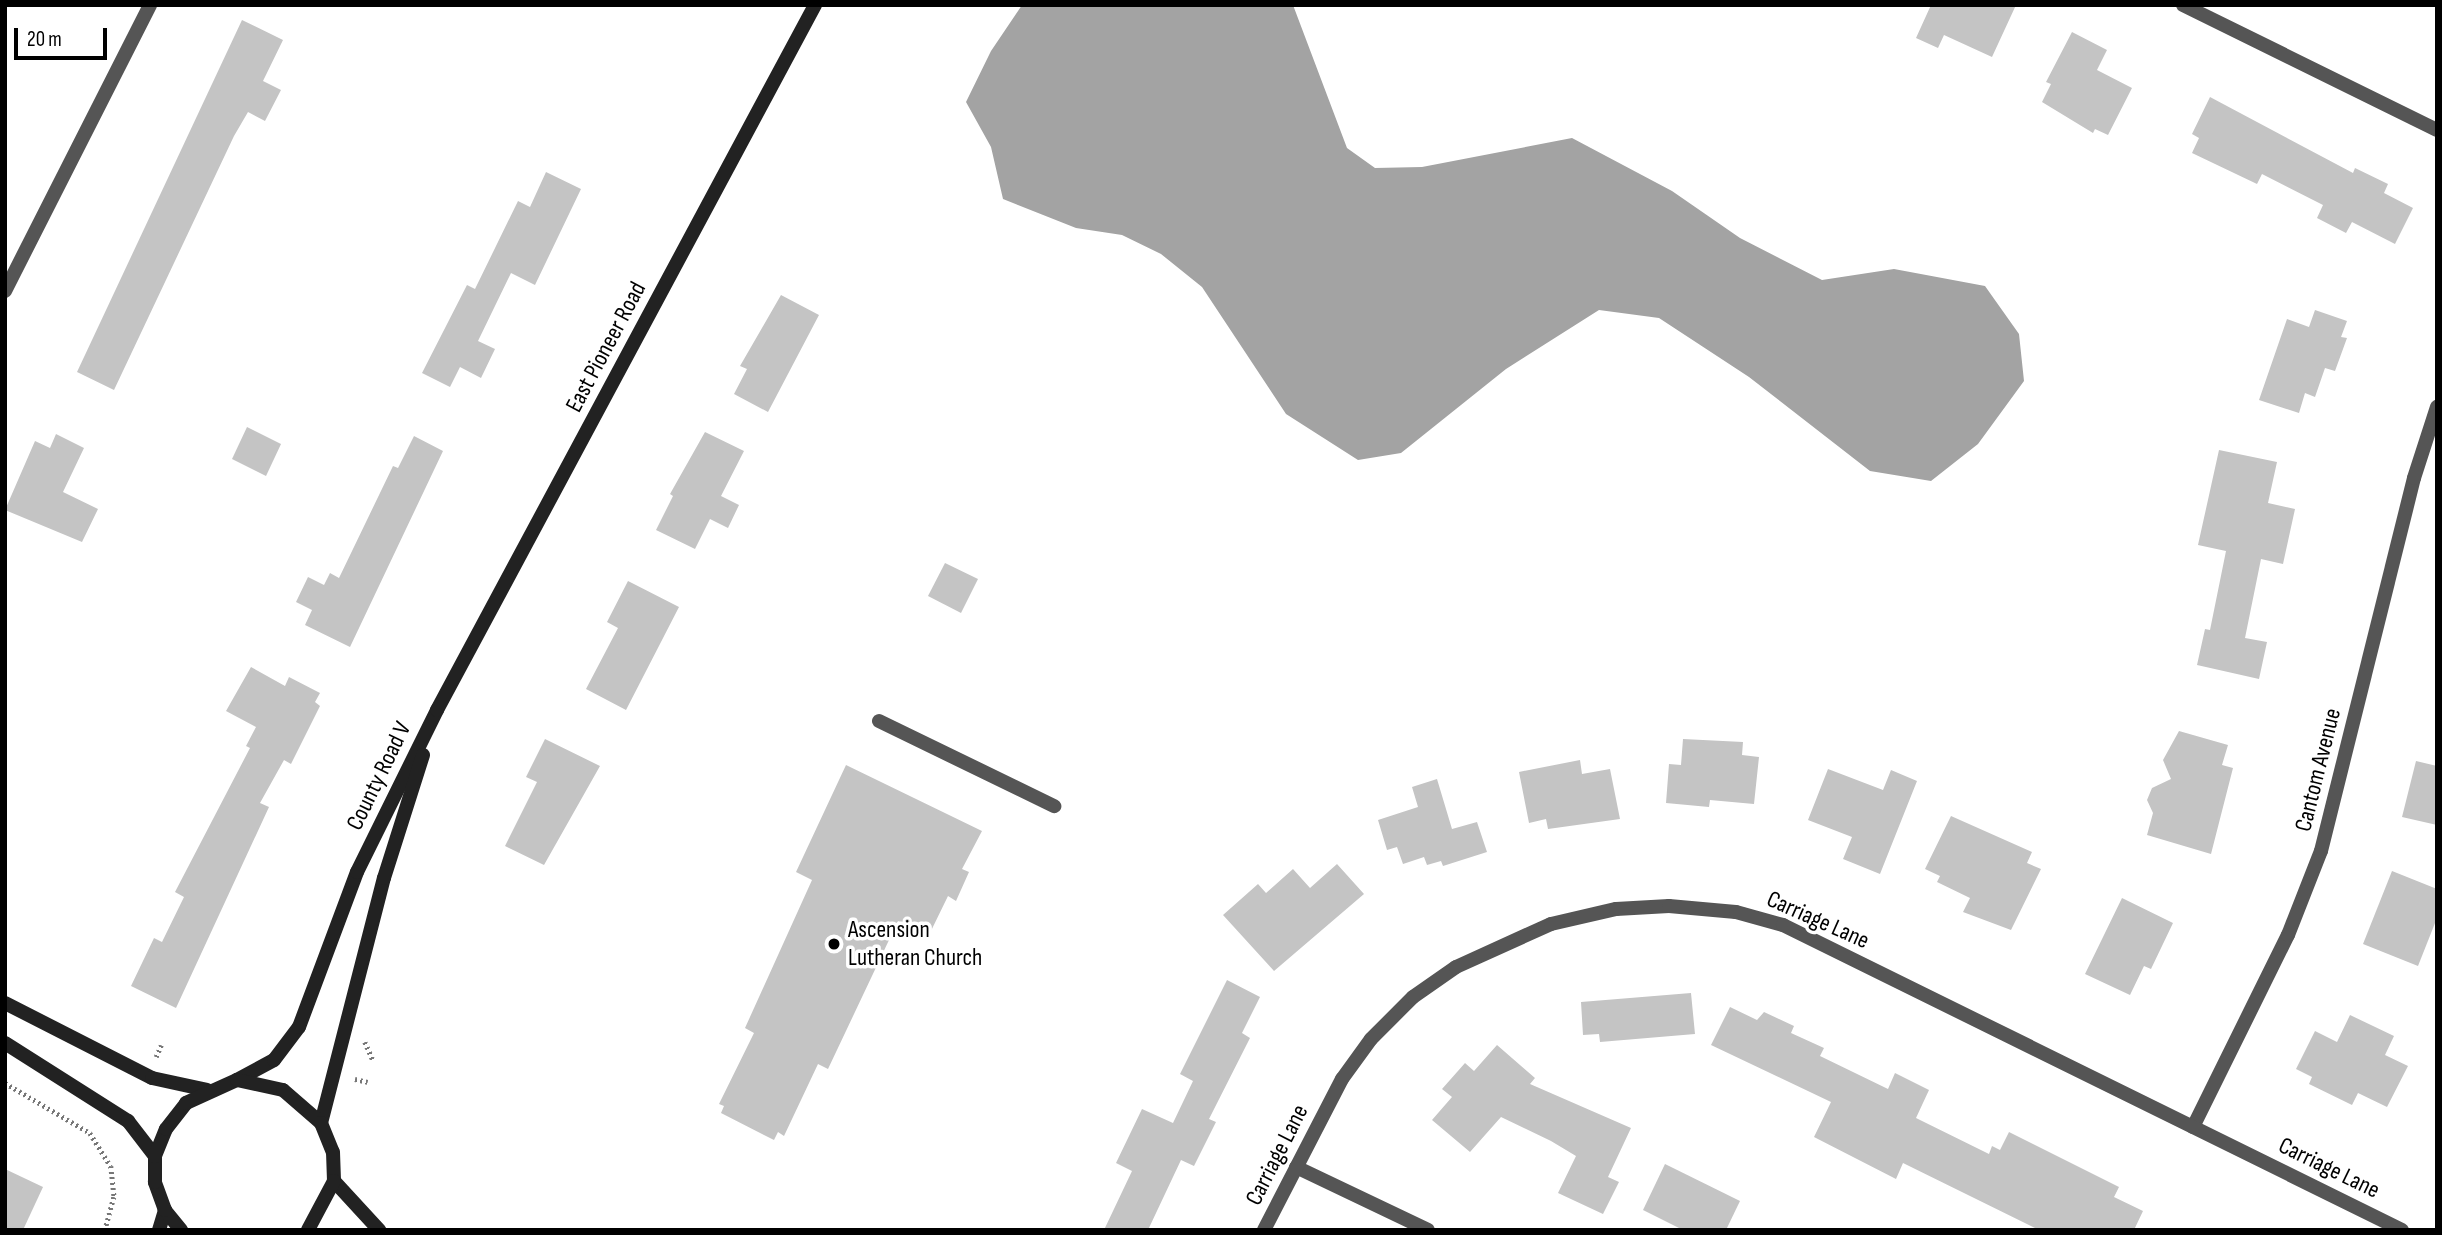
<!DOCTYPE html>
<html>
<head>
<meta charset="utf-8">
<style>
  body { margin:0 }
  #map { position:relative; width:2442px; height:1235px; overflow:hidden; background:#fff; font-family:"Sofia Sans Condensed",sans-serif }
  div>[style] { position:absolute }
  .water>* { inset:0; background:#a3a3a3 }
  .building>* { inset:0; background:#c4c4c4 }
  .path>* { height:4.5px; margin-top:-2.25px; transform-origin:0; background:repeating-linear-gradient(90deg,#777 0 2px,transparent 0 5.5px) }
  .service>* { height:14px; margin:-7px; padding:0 7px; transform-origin:7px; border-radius:7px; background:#555 }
  .minor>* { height:14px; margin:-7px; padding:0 7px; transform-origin:7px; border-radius:7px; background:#555 }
  .secondary>* { height:14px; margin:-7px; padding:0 7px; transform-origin:7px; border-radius:7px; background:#222 }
  .dots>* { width:19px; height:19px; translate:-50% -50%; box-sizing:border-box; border:4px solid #fff; border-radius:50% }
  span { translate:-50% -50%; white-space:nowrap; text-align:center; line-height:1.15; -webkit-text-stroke:7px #fff; paint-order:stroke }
  .street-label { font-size:24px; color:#000 }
  .poi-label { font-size:24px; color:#000 }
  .left { translate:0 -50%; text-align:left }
  .frame { position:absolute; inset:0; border:7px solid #000; pointer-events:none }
  .scale { position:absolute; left:14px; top:28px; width:93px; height:32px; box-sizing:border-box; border:4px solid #000; border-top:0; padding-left:9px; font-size:21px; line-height:24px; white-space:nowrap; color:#000; -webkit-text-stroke:5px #fff; paint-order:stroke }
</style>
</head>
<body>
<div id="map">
  <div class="water">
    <div style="clip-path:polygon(1022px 5px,1293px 5px,1347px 148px,1375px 168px,1422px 167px,1572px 138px,1672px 191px,1740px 238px,1822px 280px,1894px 269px,1985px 286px,2019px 334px,2024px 381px,1978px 444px,1931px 481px,1870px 471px,1749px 377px,1659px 318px,1599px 310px,1506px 369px,1401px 453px,1358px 460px,1286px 414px,1202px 287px,1161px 254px,1122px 235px,1076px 228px,1003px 199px,991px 147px,966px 102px,991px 51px)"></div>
  </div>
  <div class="building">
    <div style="clip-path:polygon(1931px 5px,2016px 5px,1992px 57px,1944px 35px,1938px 48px,1916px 38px)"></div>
    <div style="clip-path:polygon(242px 20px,283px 40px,263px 81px,281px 90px,265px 121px,248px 112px,234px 136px,114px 390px,77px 372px)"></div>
    <div style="clip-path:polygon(2072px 32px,2107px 50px,2097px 70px,2132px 88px,2108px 135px,2095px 129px,2093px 133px,2042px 102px,2051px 84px,2046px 82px)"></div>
    <div style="clip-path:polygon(2210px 97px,2353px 173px,2355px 168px,2388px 184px,2384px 193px,2413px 208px,2395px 244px,2352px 222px,2346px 233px,2317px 218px,2323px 205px,2262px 174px,2257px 184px,2192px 153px,2199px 138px,2192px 134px)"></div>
    <div style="clip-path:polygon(546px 172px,581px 189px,535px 285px,511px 273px,478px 341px,495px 349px,481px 378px,460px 367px,450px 387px,422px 373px,467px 285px,475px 289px,518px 201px,530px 207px)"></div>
    <div style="clip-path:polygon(781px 295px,819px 315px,768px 412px,734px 394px,747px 369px,740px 366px)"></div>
    <div style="clip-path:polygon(2315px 310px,2347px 321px,2341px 337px,2347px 338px,2335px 371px,2325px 368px,2315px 397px,2305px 393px,2299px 413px,2259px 400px,2287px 319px,2309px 327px)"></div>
    <div style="clip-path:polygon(247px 427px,281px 444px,266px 476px,232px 459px)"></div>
    <div style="clip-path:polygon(705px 432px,744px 451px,721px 496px,739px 505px,728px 528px,710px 519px,695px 549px,656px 530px,673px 496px,670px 494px)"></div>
    <div style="clip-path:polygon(56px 434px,84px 448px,63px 492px,98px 509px,82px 542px,5px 510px,35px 441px,50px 448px)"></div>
    <div style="clip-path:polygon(414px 436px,443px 451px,350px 647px,305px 625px,312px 610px,296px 602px,308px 577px,324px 585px,330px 573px,339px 578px,393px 466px,398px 468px)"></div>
    <div style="clip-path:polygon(2219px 450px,2277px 462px,2268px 503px,2295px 509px,2283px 564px,2261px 559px,2245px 638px,2267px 642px,2259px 679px,2197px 665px,2205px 629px,2210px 630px,2226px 551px,2198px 545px)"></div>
    <div style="clip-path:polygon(945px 563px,978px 579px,961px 613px,928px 596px)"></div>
    <div style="clip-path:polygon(628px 581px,679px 607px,626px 710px,586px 689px,618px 628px,607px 622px)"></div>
    <div style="clip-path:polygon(251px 667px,285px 686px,289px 677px,320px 693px,315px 702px,320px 706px,291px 764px,284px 760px,260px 803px,269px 807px,176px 1008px,131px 986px,154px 938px,162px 942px,184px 897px,175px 892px,250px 748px,246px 746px,256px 727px,226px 711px)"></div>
    <div style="clip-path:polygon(2179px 731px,2228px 745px,2222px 765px,2233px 768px,2211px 854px,2147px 835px,2153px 813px,2147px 800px,2152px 788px,2171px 779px,2163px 760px)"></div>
    <div style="clip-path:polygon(545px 739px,600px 766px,544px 865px,505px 846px,537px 782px,526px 777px)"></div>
    <div style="clip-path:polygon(1683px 739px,1743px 742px,1742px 755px,1759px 757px,1754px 804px,1710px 800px,1709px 807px,1666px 803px,1669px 764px,1681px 765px)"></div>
    <div style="clip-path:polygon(1580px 760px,1582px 774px,1610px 769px,1620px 819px,1548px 829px,1546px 819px,1529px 823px,1519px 772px)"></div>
    <div style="clip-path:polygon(2416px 761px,2437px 766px,2437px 825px,2402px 817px)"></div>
    <div style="clip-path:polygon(846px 765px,982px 831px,962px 869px,969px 872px,956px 901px,948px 896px,929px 935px,898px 921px,828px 1069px,818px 1064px,784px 1136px,778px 1132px,774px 1140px,721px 1113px,724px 1106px,719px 1104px,754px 1033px,745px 1028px,812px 880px,796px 872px)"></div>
    <div style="clip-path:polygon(1828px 769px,1883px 790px,1891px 770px,1917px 781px,1880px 874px,1843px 859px,1852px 837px,1808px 820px)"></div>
    <div style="clip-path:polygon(1437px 779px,1452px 829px,1477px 822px,1487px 852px,1443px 866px,1441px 861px,1427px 865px,1424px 857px,1403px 864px,1397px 847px,1387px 850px,1378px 820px,1418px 807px,1412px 787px)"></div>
    <div style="clip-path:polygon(1951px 816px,2032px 852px,2027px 863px,2041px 869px,2011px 930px,1963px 912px,1970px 898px,1937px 882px,1940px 876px,1925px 869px)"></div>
    <div style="clip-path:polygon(1337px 864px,1364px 894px,1274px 971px,1223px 915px,1258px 884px,1266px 893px,1293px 869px,1310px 888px)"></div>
    <div style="clip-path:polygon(2392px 871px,2437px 889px,2437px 918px,2418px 966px,2363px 944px)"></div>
    <div style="clip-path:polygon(2122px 898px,2173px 923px,2151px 969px,2144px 966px,2130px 995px,2085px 974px)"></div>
    <div style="clip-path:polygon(1227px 980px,1260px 997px,1242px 1033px,1250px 1038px,1209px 1119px,1216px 1122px,1194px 1166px,1181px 1160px,1148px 1230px,1104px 1230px,1132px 1171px,1116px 1163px,1142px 1109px,1173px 1123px,1193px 1081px,1180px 1074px)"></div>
    <div style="clip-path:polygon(1691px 993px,1695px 1034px,1600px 1042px,1599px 1034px,1583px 1035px,1581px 1002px)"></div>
    <div style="clip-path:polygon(1730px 1007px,1757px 1020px,1764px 1012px,1794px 1026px,1791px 1033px,1824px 1048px,1820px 1056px,1888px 1089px,1895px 1073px,1929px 1090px,1916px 1118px,1989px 1154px,1992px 1146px,2000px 1150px,2009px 1132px,2119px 1187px,2114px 1197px,2143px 1211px,2134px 1230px,2039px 1230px,1903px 1163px,1896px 1179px,1814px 1137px,1831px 1102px,1711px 1045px)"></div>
    <div style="clip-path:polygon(2350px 1015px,2394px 1036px,2385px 1055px,2408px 1066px,2387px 1107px,2358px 1093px,2352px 1105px,2309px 1084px,2312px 1077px,2296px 1069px,2315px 1031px,2337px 1042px)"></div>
    <div style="clip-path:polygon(1497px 1045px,1535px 1078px,1530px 1084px,1631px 1128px,1608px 1177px,1619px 1182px,1603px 1214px,1558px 1193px,1576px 1156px,1551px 1141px,1501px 1117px,1470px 1152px,1432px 1120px,1452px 1097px,1442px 1089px,1465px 1063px,1474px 1071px)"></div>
    <div style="clip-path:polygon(1665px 1164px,1740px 1201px,1726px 1230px,1683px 1230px,1643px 1210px)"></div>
    <div style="clip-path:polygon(5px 1169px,43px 1187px,23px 1230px,5px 1230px)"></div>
  </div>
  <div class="path">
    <div style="left:365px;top:1042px;width:20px;rotate:66deg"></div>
    <div style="left:156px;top:1057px;width:13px;rotate:-67deg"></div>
    <div style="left:355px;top:1079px;width:13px;rotate:13deg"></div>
    <div style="left:5px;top:1083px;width:99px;rotate:30.5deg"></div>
    <div style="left:90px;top:1133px;width:39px;rotate:58deg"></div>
    <div style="left:111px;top:1166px;width:31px;rotate:84deg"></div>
    <div style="left:114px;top:1197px;width:34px;rotate:105deg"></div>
  </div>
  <div class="service">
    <div style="left:879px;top:721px;width:195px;rotate:25.9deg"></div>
  </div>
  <div class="minor">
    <div style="left:2183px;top:5px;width:283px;rotate:26.2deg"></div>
    <div style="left:5px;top:291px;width:321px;rotate:-63.1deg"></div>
    <div style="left:2193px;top:1127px;width:214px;rotate:-63.7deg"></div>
    <div style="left:2288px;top:935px;width:90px;rotate:-68.6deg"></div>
    <div style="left:2321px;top:851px;width:384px;rotate:-76deg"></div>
    <div style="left:2414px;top:478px;width:75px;rotate:-72.1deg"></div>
    <div style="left:1296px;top:1167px;width:146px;rotate:25.5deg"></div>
    <div style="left:1264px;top:1230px;width:170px;rotate:-62.7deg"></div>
    <div style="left:1342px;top:1079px;width:49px;rotate:-54.1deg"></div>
    <div style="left:1371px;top:1039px;width:59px;rotate:-45deg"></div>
    <div style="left:1413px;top:997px;width:52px;rotate:-34.9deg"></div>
    <div style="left:1456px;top:967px;width:104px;rotate:-24.4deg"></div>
    <div style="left:1551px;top:924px;width:67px;rotate:-13deg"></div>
    <div style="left:1616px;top:909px;width:53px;rotate:-3.2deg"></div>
    <div style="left:1669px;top:906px;width:67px;rotate:5.1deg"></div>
    <div style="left:1736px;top:912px;width:49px;rotate:15.5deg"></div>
    <div style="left:1783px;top:925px;width:690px;rotate:26.23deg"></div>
  </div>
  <div class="secondary">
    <div style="left:5px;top:1003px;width:165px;rotate:27deg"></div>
    <div style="left:152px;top:1078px;width:56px;rotate:12.3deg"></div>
    <div style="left:5px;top:1043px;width:146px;rotate:32.4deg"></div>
    <div style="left:128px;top:1121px;width:44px;rotate:52.4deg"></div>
    <div style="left:237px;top:1080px;width:42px;rotate:-28.4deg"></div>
    <div style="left:274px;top:1060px;width:41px;rotate:-52.9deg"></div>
    <div style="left:299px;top:1027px;width:165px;rotate:-69.5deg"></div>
    <div style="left:357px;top:872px;width:181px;rotate:-63.7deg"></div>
    <div style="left:437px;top:710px;width:800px;rotate:-61.8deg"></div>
    <div style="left:321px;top:1123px;width:253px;rotate:-75.6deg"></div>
    <div style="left:384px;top:878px;width:129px;rotate:-72.4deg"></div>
    <div style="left:334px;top:1181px;width:67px;rotate:47.4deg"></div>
    <div style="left:159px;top:1230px;width:21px;rotate:-73deg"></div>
    <div style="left:181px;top:1230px;width:26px;rotate:-129deg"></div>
    <div style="left:165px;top:1210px;width:30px;rotate:-110deg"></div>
    <div style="left:155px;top:1182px;width:26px;rotate:-90deg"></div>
    <div style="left:155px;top:1156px;width:29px;rotate:-68deg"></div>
    <div style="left:166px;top:1129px;width:33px;rotate:-52deg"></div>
    <div style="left:186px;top:1103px;width:56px;rotate:-24.3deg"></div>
    <div style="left:237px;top:1080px;width:47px;rotate:12.3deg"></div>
    <div style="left:283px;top:1090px;width:50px;rotate:41deg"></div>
    <div style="left:321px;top:1123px;width:31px;rotate:68deg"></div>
    <div style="left:333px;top:1152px;width:29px;rotate:88deg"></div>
    <div style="left:334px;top:1181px;width:55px;rotate:118deg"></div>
  </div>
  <div class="dots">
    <div style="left:834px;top:944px;background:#000"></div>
  </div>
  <div class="street-label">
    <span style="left:606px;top:347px;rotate:-62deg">East Pioneer Road</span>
    <span style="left:2318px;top:770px;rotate:-76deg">Cantom Avenue</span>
    <span style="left:379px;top:776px;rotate:-64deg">County Road V</span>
    <span style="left:1818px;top:920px;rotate:24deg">Carriage Lane</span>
    <span style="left:1277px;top:1155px;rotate:-63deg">Carriage Lane</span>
    <span style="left:2329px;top:1168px;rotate:26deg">Carriage Lane</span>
  </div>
  <div class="poi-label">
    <span class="left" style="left:848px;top:944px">Ascension<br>Lutheran Church</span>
  </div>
  <div class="frame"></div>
  <div class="scale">20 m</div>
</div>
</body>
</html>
